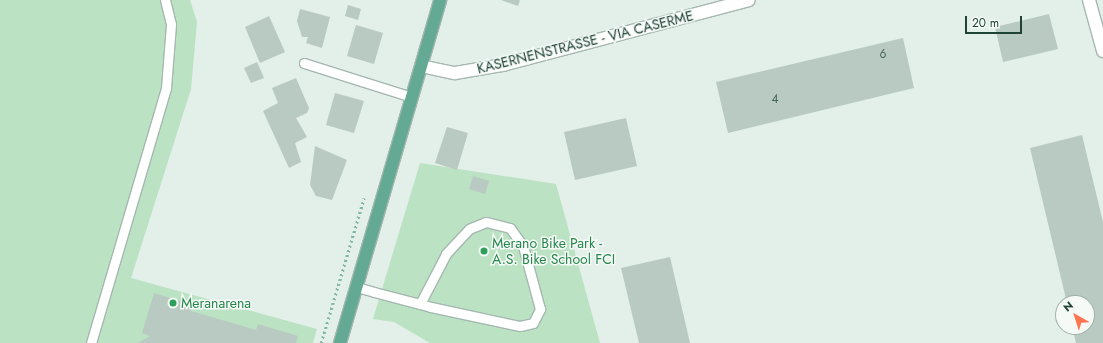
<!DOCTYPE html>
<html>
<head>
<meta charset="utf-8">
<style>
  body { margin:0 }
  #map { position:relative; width:1103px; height:343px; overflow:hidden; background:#e3efe9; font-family:Jost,sans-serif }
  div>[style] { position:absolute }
  .green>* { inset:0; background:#bae2c3 }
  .building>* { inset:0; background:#b8cac2 }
  .path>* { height:2.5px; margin-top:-1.25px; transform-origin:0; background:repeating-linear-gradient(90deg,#80b6a3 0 2px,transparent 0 5px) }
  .roads { filter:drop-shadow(1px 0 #a5b8b0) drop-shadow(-1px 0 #a5b8b0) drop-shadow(0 1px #a5b8b0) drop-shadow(0 -1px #a5b8b0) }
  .lane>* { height:9px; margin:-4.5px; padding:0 4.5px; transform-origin:4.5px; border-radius:4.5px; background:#fff }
  .street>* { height:12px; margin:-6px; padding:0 6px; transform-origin:6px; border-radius:6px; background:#fff }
  .primary>* { height:12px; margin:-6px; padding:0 6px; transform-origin:6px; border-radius:6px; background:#63a994 }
  .dots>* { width:11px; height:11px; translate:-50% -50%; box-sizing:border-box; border:2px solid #f5faf7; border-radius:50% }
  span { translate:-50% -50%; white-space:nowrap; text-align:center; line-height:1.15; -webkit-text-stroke:3px #f5faf7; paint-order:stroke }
  .number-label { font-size:12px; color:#46655a }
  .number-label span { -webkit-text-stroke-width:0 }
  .street-label { font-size:14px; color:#204338 }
  .leisure-label { font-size:14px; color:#27864d }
  .left { translate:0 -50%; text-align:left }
  .north { position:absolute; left:1055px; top:295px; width:40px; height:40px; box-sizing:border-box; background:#f5faf7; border:1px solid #a0b1ab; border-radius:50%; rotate:321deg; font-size:11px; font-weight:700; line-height:16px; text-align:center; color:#204338 }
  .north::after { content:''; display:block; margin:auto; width:14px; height:18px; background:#ff7551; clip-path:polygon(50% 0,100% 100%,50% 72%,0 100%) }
  .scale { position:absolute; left:965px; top:16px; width:57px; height:18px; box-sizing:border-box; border:2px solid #204338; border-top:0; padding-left:5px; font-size:12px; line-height:14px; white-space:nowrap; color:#204338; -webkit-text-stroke:3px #f5faf7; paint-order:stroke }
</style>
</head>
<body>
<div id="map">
  <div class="green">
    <div style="clip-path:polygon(0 0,190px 0,197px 22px,191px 89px,131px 278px,317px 329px,313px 343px,0 343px)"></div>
    <div style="clip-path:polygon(420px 163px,556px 184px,600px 343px,430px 343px,394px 322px,373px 319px)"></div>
  </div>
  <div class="building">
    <div style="clip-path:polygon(501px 0,520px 0,518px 6px)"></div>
    <div style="clip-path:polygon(348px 5px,361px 9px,358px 20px,345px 16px)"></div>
    <div style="clip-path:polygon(300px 9px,330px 17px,322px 48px,306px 43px,308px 37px,302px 37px,297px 21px)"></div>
    <div style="clip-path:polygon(1049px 14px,1058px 49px,1003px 62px,995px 27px)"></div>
    <div style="clip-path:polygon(269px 16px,285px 52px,260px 63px,245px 27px)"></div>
    <div style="clip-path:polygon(356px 25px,383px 33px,374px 64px,347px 56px)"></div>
    <div style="clip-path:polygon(903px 38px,914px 88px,728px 133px,716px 82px)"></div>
    <div style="clip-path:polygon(257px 62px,264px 78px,251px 83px,244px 68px)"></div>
    <div style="clip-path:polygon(296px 78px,309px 108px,307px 113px,296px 118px,307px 137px,295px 143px,301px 162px,289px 168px,263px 111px,278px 103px,272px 88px)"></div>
    <div style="clip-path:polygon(335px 93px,364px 101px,354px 133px,326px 125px)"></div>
    <div style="clip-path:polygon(626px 118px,637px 166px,575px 180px,564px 132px)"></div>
    <div style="clip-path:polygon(447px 127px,468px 133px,457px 170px,435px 163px)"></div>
    <div style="clip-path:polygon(1082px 135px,1103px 222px,1103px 343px,1076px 343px,1072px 327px,1087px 327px,1087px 303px,1067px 303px,1030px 148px)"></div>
    <div style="clip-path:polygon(315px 146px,347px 160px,332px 200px,316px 196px,310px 185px)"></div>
    <div style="clip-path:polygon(473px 176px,489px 181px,485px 194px,469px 189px)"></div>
    <div style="clip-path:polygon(670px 257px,690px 343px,639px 343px,621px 268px)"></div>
    <div style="clip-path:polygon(154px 293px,193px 305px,191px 311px,256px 330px,258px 324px,298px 336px,296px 343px,138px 343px,150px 336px,142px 333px)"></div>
  </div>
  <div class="path">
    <div style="left:321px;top:343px;width:151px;rotate:-73.5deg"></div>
  </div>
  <div class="roads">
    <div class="lane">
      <div style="left:304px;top:63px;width:113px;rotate:17.5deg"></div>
      <div style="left:357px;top:287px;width:18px;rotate:16deg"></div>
      <div style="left:374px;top:292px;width:48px;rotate:14.6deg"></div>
      <div style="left:420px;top:304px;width:11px;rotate:15deg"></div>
      <div style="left:431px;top:307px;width:91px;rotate:12.1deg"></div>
      <div style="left:520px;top:326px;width:13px;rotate:-13deg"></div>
      <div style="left:533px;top:323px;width:16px;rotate:-63deg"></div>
      <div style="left:540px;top:309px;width:65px;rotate:-105.1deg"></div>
      <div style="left:523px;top:246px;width:22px;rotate:-126deg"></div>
      <div style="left:510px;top:228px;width:25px;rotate:-166deg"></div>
      <div style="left:486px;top:222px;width:18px;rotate:158deg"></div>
      <div style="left:469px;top:229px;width:34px;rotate:133deg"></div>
      <div style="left:446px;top:254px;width:56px;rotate:117.5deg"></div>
      <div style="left:91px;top:343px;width:266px;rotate:-73.6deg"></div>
      <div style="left:166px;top:88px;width:64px;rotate:-85.5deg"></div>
      <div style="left:171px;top:24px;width:25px;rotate:-104deg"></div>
    </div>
    <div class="street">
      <div style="left:1089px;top:0;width:53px;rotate:74.6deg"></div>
      <div style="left:421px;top:66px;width:35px;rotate:12deg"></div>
      <div style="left:455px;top:73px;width:49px;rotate:-9.5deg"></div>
      <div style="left:503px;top:65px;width:254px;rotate:-14.8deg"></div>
    </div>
    <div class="primary">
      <div style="left:340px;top:343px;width:357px;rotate:-73.7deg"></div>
    </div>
  </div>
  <div class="dots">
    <div style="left:484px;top:251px;background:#2e9e5b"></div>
    <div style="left:173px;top:303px;background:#2e9e5b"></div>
  </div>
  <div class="number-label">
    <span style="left:883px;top:55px">6</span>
    <span style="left:775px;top:100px">4</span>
  </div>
  <div class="street-label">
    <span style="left:585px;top:42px;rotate:-14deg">KASERNENSTRASSE - VIA CASERME</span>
  </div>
  <div class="leisure-label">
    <span class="left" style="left:492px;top:251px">Merano Bike Park -<br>A.S. Bike School FCI</span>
    <span class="left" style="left:181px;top:303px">Meranarena</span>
  </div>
  <div class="north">N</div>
  <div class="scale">20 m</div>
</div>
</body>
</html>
